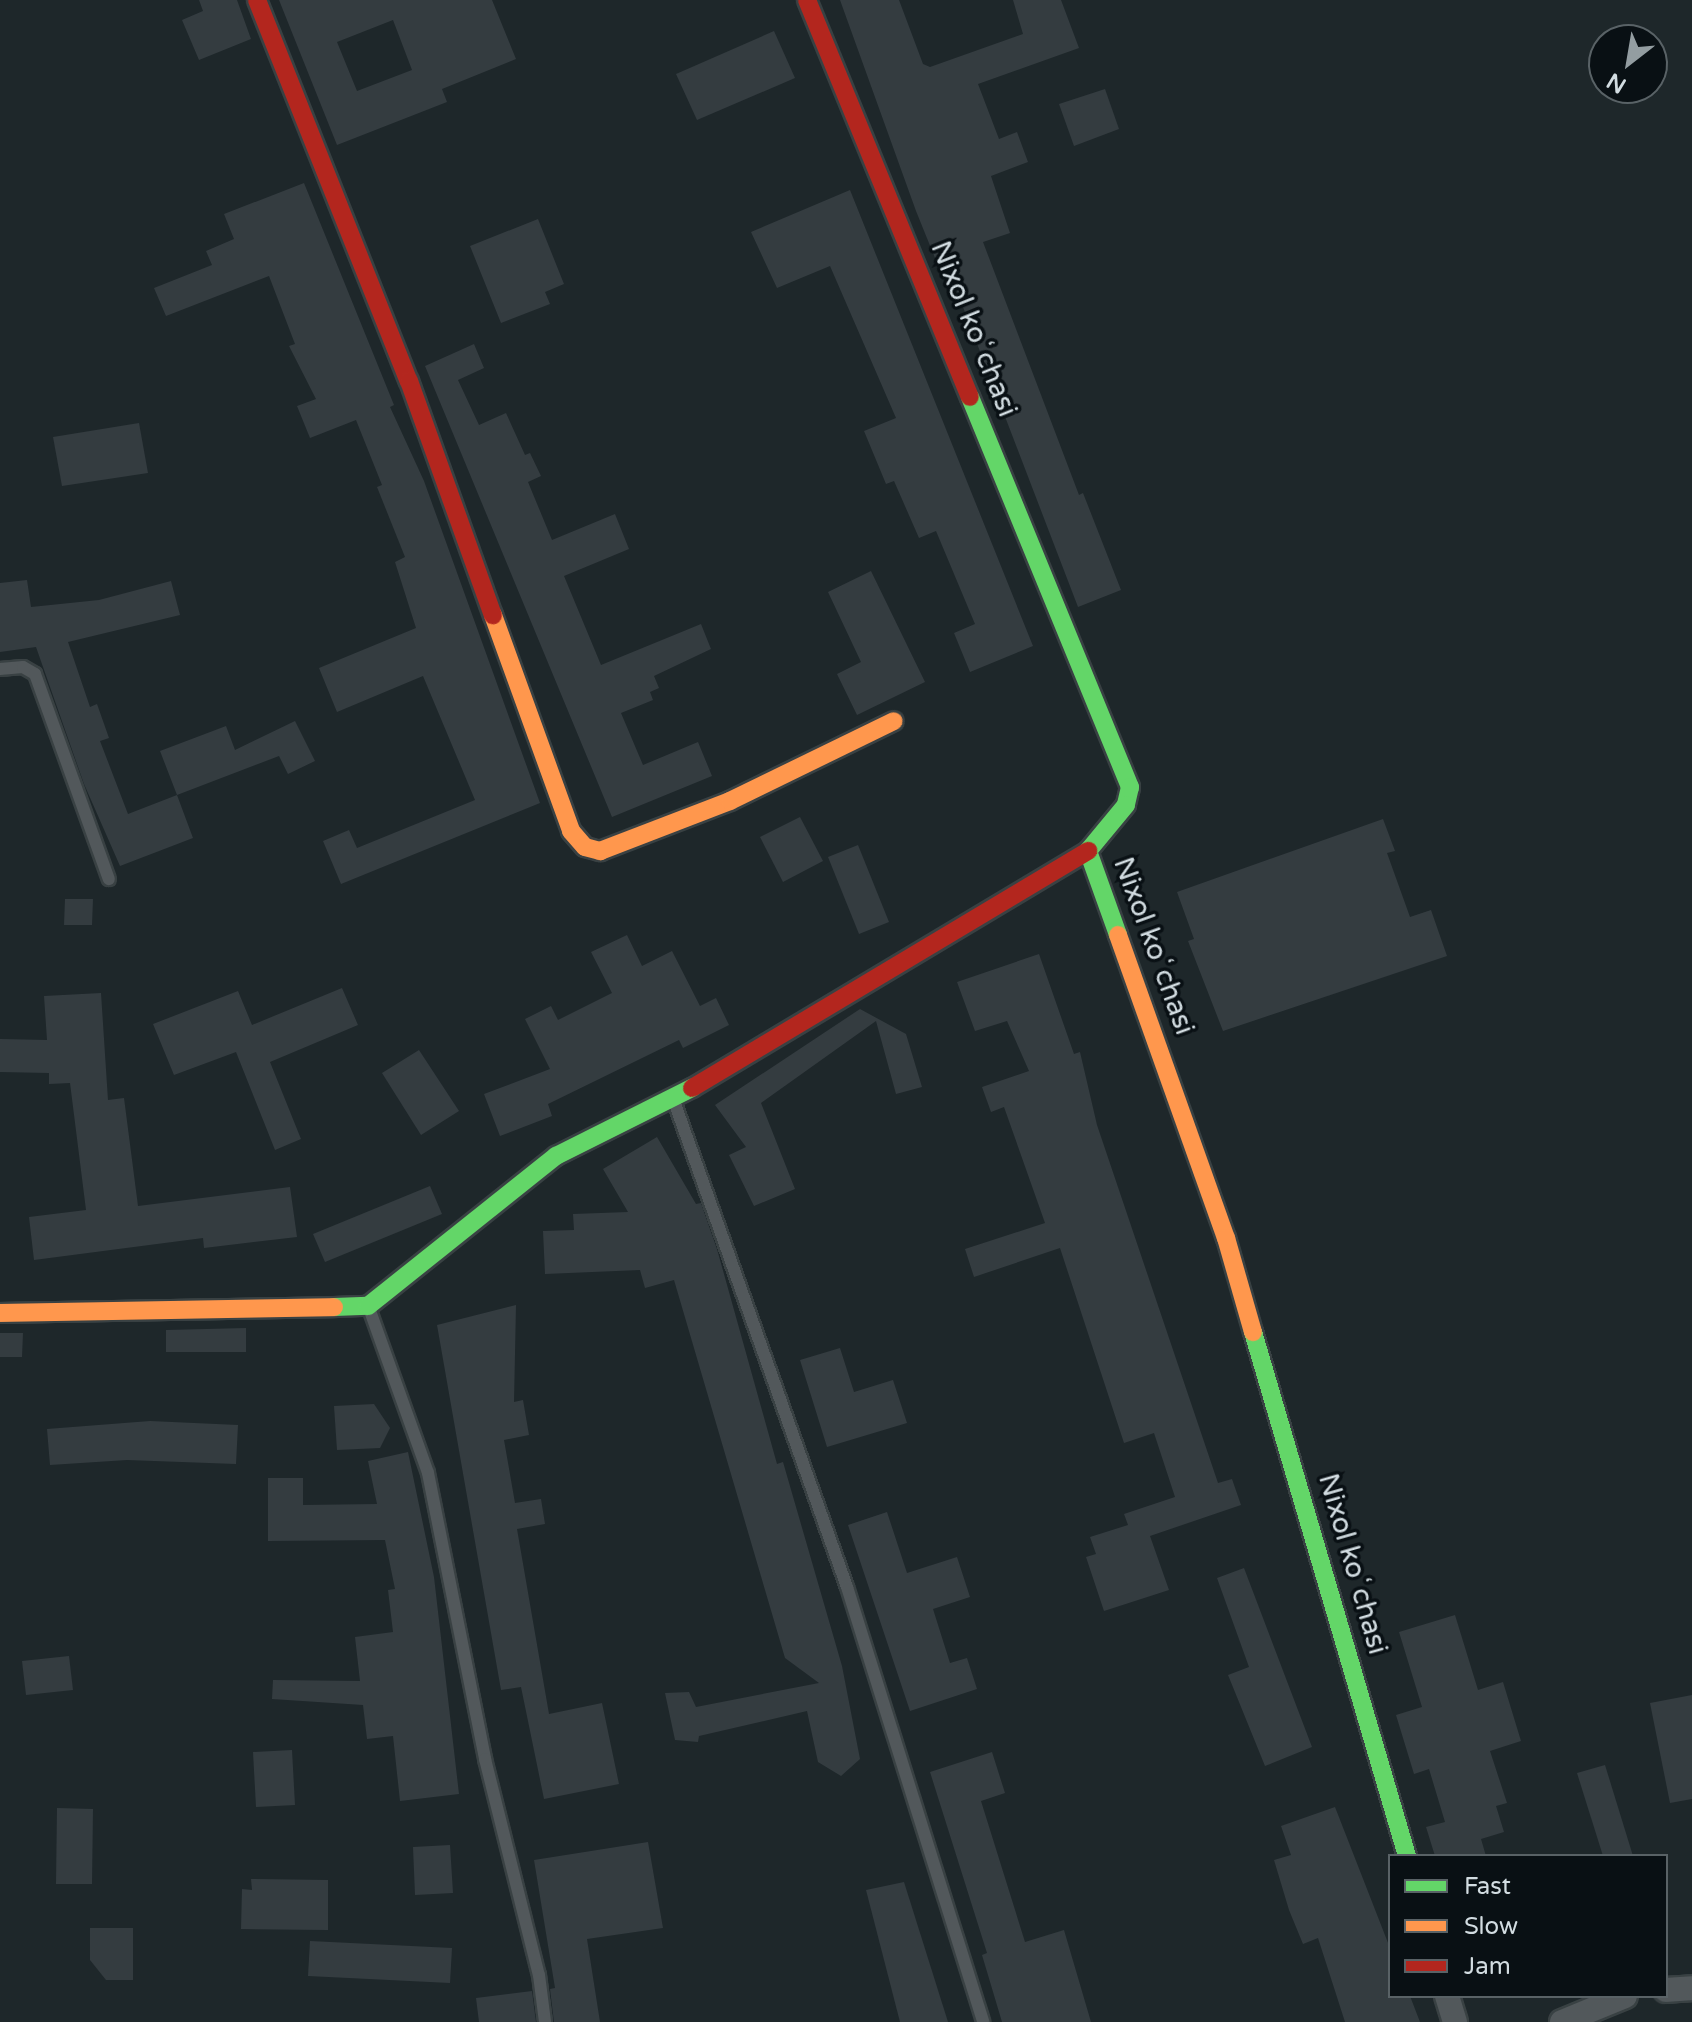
<!DOCTYPE html>
<html>
<head>
<meta charset="utf-8">
<style>
  body { margin:0 }
  #map { position:relative; width:1692px; height:2022px; overflow:hidden; background:#1e272a; font-family:"Varela Round",sans-serif }
  div>[style] { position:absolute }
  .building>* { inset:0; background:#343c40 }
  .roads { filter:drop-shadow(2px 0 #394143) drop-shadow(-2px 0 #394143) drop-shadow(0 2px #394143) drop-shadow(0 -2px #394143) }
  .lane>* { height:12px; margin:-6px; padding:0 6px; transform-origin:6px; border-radius:6px; background:#52585b }
  .street>* { height:24px; margin:-12px; padding:0 12px; transform-origin:12px; border-radius:12px; background:#52585b }
  .fast>* { height:18px; margin:-9px; padding:0 9px; transform-origin:9px; border-radius:9px; background:#63d668 }
  .slow>* { height:18px; margin:-9px; padding:0 9px; transform-origin:9px; border-radius:9px; background:#ff974d }
  .jam>* { height:18px; margin:-9px; padding:0 9px; transform-origin:9px; border-radius:9px; background:#b3261e }
  span { translate:-50% -50%; white-space:nowrap; text-align:center; line-height:1.15; -webkit-text-stroke:7px #091014; paint-order:stroke }
  .street-label { font-size:28px; color:#d2dce1 }
  .legend { position:absolute; left:1388px; top:1854px; width:280px; height:144px; box-sizing:border-box; background:#091014; border:2px solid #596266; margin:0; padding:10px 14px; list-style:none; font-size:24px; color:#d2dce1 }
  .legend li { display:flex; align-items:center; gap:16px; height:40px }
  .legend b { width:40px; border:2px solid #596266 }
  .north { position:absolute; left:1588px; top:24px; width:80px; height:80px; box-sizing:border-box; background:#091014; border:2px solid #596266; border-radius:50%; rotate:211deg; font-size:22px; font-weight:700; line-height:32px; text-align:center; color:#d2dce1 }
  .north::after { content:''; display:block; margin:auto; width:28px; height:36px; background:#939da1; clip-path:polygon(50% 0,100% 100%,50% 72%,0 100%) }
</style>
</head>
<body>
<div id="map">
  <div class="building">
    <div style="clip-path:polygon(199px 0,237px 0,251px 39px,199px 60px,182px 20px,203px 11px)"></div>
    <div style="clip-path:polygon(evenodd,279px 0,492px 0,516px 59px,442px 89px,447px 102px,337px 145px,279px 0,393px 20px,412px 70px,357px 91px,337px 42px,393px 20px)"></div>
    <div style="clip-path:polygon(840px 0,899px 0,923px 64px,930px 67px,1023px 34px,1013px 0,1061px 0,1079px 48px,978px 84px,999px 139px,1017px 132px,1028px 162px,991px 176px,1010px 233px,983px 242px,1079px 495px,1083px 493px,1121px 590px,1078px 607px,943px 255px,935px 258px,916px 211px)"></div>
    <div style="clip-path:polygon(774px 31px,795px 78px,697px 120px,676px 74px)"></div>
    <div style="clip-path:polygon(1105px 89px,1119px 129px,1074px 146px,1059px 104px)"></div>
    <div style="clip-path:polygon(304px 183px,394px 405px,390px 407px,424px 481px,540px 803px,341px 884px,323px 841px,349px 830px,357px 848px,475px 800px,423px 676px,337px 712px,319px 668px,416px 628px,395px 562px,405px 557px,377px 487px,382px 485px,356px 420px,310px 438px,297px 406px,316px 399px,289px 346px,295px 344px,269px 276px,166px 316px,154px 288px,212px 265px,206px 251px,234px 239px,224px 214px)"></div>
    <div style="clip-path:polygon(850px 190px,1033px 646px,970px 672px,954px 633px,975px 624px,936px 531px,919px 538px,894px 481px,886px 484px,864px 431px,896px 418px,830px 266px,777px 288px,751px 232px)"></div>
    <div style="clip-path:polygon(538px 219px,564px 284px,545px 292px,550px 304px,501px 323px,470px 246px)"></div>
    <div style="clip-path:polygon(474px 344px,484px 368px,458px 380px,479px 425px,506px 413px,525px 455px,530px 453px,541px 476px,528px 482px,552px 540px,615px 514px,629px 549px,564px 576px,601px 665px,701px 624px,711px 649px,654px 676px,659px 688px,650px 692px,653px 700px,621px 713px,643px 765px,698px 742px,712px 776px,612px 817px,425px 366px)"></div>
    <div style="clip-path:polygon(139px 423px,148px 473px,62px 486px,53px 437px)"></div>
    <div style="clip-path:polygon(871px 571px,925px 682px,857px 715px,837px 674px,861px 662px,828px 592px)"></div>
    <div style="clip-path:polygon(27px 580px,31px 607px,99px 600px,171px 581px,180px 615px,68px 642px,90px 707px,97px 704px,109px 738px,100px 741px,128px 814px,177px 795px,193px 838px,120px 866px,84px 784px,36px 647px,0 652px,0 583px)"></div>
    <div style="clip-path:polygon(295px 721px,315px 761px,288px 774px,279px 756px,177px 795px,160px 751px,226px 726px,235px 750px)"></div>
    <div style="clip-path:polygon(800px 817px,823px 861px,783px 882px,760px 837px)"></div>
    <div style="clip-path:polygon(1383px 819px,1395px 851px,1387px 853px,1410px 917px,1431px 910px,1447px 956px,1223px 1031px,1188px 941px,1194px 939px,1177px 892px)"></div>
    <div style="clip-path:polygon(858px 845px,889px 922px,859px 934px,828px 857px)"></div>
    <div style="clip-path:polygon(65px 899px,93px 899px,92px 925px,64px 925px)"></div>
    <div style="clip-path:polygon(627px 935px,642px 966px,672px 951px,700px 1006px,716px 998px,729px 1025px,683px 1048px,679px 1040px,548px 1104px,552px 1116px,500px 1136px,484px 1094px,550px 1069px,525px 1019px,551px 1006px,558px 1020px,612px 993px,591px 952px)"></div>
    <div style="clip-path:polygon(1039px 954px,1074px 1054px,1080px 1052px,1097px 1125px,1218px 1483px,1232px 1479px,1241px 1505px,1150px 1536px,1169px 1590px,1104px 1611px,1086px 1557px,1096px 1554px,1090px 1537px,1128px 1525px,1124px 1514px,1175px 1497px,1154px 1433px,1124px 1443px,1060px 1248px,974px 1277px,965px 1249px,1045px 1223px,1004px 1107px,991px 1112px,982px 1087px,1029px 1071px,1007px 1021px,975px 1031px,957px 982px)"></div>
    <div style="clip-path:polygon(342px 988px,358px 1025px,270px 1062px,301px 1139px,275px 1150px,236px 1052px,174px 1075px,153px 1024px,238px 991px,252px 1025px)"></div>
    <div style="clip-path:polygon(101px 993px,108px 1100px,124px 1098px,138px 1206px,290px 1187px,297px 1237px,204px 1248px,203px 1238px,34px 1260px,29px 1217px,86px 1210px,70px 1083px,49px 1084px,49px 1073px,0 1072px,0 1039px,47px 1040px,44px 996px)"></div>
    <div style="clip-path:polygon(860px 1009px,906px 1034px,922px 1087px,896px 1094px,876px 1021px,761px 1103px,795px 1189px,754px 1206px,729px 1155px,746px 1147px,715px 1105px)"></div>
    <div style="clip-path:polygon(419px 1050px,459px 1111px,421px 1135px,382px 1073px)"></div>
    <div style="clip-path:polygon(657px 1137px,696px 1204px,701px 1203px,717px 1249px,777px 1464px,783px 1462px,842px 1666px,860px 1759px,841px 1776px,818px 1762px,807px 1711px,699px 1736px,698px 1742px,675px 1740px,665px 1693px,689px 1692px,696px 1707px,819px 1683px,785px 1658px,674px 1280px,645px 1288px,640px 1270px,545px 1274px,543px 1231px,574px 1230px,573px 1214px,628px 1212px,603px 1169px)"></div>
    <div style="clip-path:polygon(430px 1186px,442px 1214px,325px 1262px,313px 1234px)"></div>
    <div style="clip-path:polygon(516px 1305px,514px 1402px,523px 1400px,529px 1435px,504px 1440px,515px 1503px,541px 1499px,545px 1524px,517px 1529px,549px 1714px,602px 1703px,619px 1784px,544px 1799px,521px 1687px,501px 1690px,437px 1325px)"></div>
    <div style="clip-path:polygon(246px 1328px,246px 1352px,166px 1352px,166px 1330px)"></div>
    <div style="clip-path:polygon(0 1333px,23px 1333px,22px 1357px,0 1357px)"></div>
    <div style="clip-path:polygon(840px 1348px,854px 1392px,893px 1380px,907px 1423px,827px 1447px,800px 1360px)"></div>
    <div style="clip-path:polygon(374px 1404px,390px 1428px,380px 1448px,337px 1450px,334px 1406px)"></div>
    <div style="clip-path:polygon(150px 1421px,238px 1425px,236px 1464px,127px 1460px,50px 1465px,47px 1429px)"></div>
    <div style="clip-path:polygon(408px 1452px,434px 1577px,459px 1794px,400px 1801px,393px 1736px,367px 1739px,363px 1705px,272px 1699px,273px 1680px,360px 1681px,355px 1637px,393px 1632px,388px 1590px,395px 1589px,385px 1540px,268px 1541px,268px 1478px,303px 1478px,303px 1505px,377px 1504px,368px 1461px)"></div>
    <div style="clip-path:polygon(887px 1512px,907px 1573px,957px 1557px,970px 1597px,933px 1609px,950px 1663px,967px 1658px,977px 1689px,910px 1711px,848px 1525px)"></div>
    <div style="clip-path:polygon(1244px 1568px,1312px 1747px,1265px 1766px,1228px 1675px,1249px 1667px,1217px 1578px)"></div>
    <div style="clip-path:polygon(1455px 1615px,1478px 1690px,1503px 1682px,1521px 1741px,1490px 1751px,1507px 1803px,1496px 1806px,1504px 1832px,1481px 1839px,1486px 1856px,1435px 1856px,1426px 1827px,1445px 1822px,1429px 1769px,1414px 1774px,1396px 1715px,1422px 1707px,1399px 1632px)"></div>
    <div style="clip-path:polygon(69px 1656px,73px 1690px,26px 1695px,22px 1661px)"></div>
    <div style="clip-path:polygon(1692px 1695px,1692px 1799px,1670px 1803px,1650px 1703px)"></div>
    <div style="clip-path:polygon(292px 1750px,295px 1805px,256px 1807px,253px 1752px)"></div>
    <div style="clip-path:polygon(992px 1752px,1005px 1793px,981px 1801px,1025px 1942px,1064px 1930px,1091px 2022px,1002px 2022px,982px 1955px,987px 1953px,930px 1772px)"></div>
    <div style="clip-path:polygon(1605px 1765px,1633px 1856px,1603px 1856px,1577px 1773px)"></div>
    <div style="clip-path:polygon(1335px 1807px,1390px 1948px,1390px 1996px,1410px 1996px,1420px 2022px,1345px 2022px,1318px 1938px,1303px 1944px,1289px 1910px,1274px 1860px,1291px 1855px,1281px 1826px)"></div>
    <div style="clip-path:polygon(57px 1808px,93px 1809px,92px 1884px,56px 1884px)"></div>
    <div style="clip-path:polygon(648px 1842px,663px 1928px,587px 1939px,600px 2022px,554px 2022px,550px 1989px,555px 1988px,534px 1860px)"></div>
    <div style="clip-path:polygon(450px 1845px,453px 1893px,415px 1895px,413px 1847px)"></div>
    <div style="clip-path:polygon(251px 1879px,328px 1880px,328px 1930px,241px 1929px,242px 1889px,252px 1890px)"></div>
    <div style="clip-path:polygon(904px 1882px,948px 2022px,900px 2022px,866px 1890px)"></div>
    <div style="clip-path:polygon(90px 1928px,133px 1928px,133px 1980px,106px 1980px,90px 1960px)"></div>
    <div style="clip-path:polygon(310px 1941px,452px 1948px,450px 1983px,308px 1976px)"></div>
    <div style="clip-path:polygon(532px 1991px,536px 2022px,479px 2022px,476px 1998px)"></div>
  </div>
  <div class="roads">
    <div class="lane">
      <div style="left:0;top:669px;width:23px;rotate:-5deg"></div>
      <div style="left:23px;top:667px;width:14px;rotate:30deg"></div>
      <div style="left:35px;top:674px;width:218px;rotate:70.2deg"></div>
      <div style="left:675px;top:1104px;width:513px;rotate:70.4deg"></div>
      <div style="left:847px;top:1587px;width:456px;rotate:72.6deg"></div>
      <div style="left:369px;top:1308px;width:175px;rotate:70.3deg"></div>
      <div style="left:428px;top:1473px;width:292px;rotate:78.7deg"></div>
      <div style="left:485px;top:1759px;width:223px;rotate:76deg"></div>
      <div style="left:539px;top:1975px;width:47px;rotate:82.7deg"></div>
    </div>
    <div class="street">
      <div style="left:1666px;top:1990px;width:26px;rotate:-4deg"></div>
      <div style="left:1447px;top:1996px;width:27px;rotate:73deg"></div>
      <div style="left:1562px;top:2022px;width:68px;rotate:-22.4deg"></div>
    </div>
    <div class="fast">
      <div style="left:970px;top:397px;width:422px;rotate:67.7deg"></div>
      <div style="left:1130px;top:787px;width:18px;rotate:103deg"></div>
      <div style="left:1126px;top:805px;width:60px;rotate:129.6deg"></div>
      <div style="left:1088px;top:851px;width:89px;rotate:70.3deg"></div>
      <div style="left:334px;top:1307px;width:34px;rotate:-2deg"></div>
      <div style="left:368px;top:1306px;width:241px;rotate:-38.6deg"></div>
      <div style="left:556px;top:1156px;width:152px;rotate:-26.6deg"></div>
      <div style="left:1253px;top:1332px;width:546px;rotate:73.62deg"></div>
    </div>
    <div class="slow">
      <div style="left:493px;top:615px;width:230px;rotate:70.1deg"></div>
      <div style="left:571px;top:831px;width:21px;rotate:49deg"></div>
      <div style="left:585px;top:847px;width:16px;rotate:15deg"></div>
      <div style="left:600px;top:851px;width:139px;rotate:-21deg"></div>
      <div style="left:730px;top:801px;width:182px;rotate:-26deg"></div>
      <div style="left:1118px;top:935px;width:322px;rotate:70.4deg"></div>
      <div style="left:1226px;top:1238px;width:98px;rotate:74deg"></div>
      <div style="left:0;top:1313px;width:334px;rotate:-1deg"></div>
    </div>
    <div class="jam">
      <div style="left:257px;top:0;width:410px;rotate:68.3deg"></div>
      <div style="left:409px;top:381px;width:249px;rotate:70.3deg"></div>
      <div style="left:807px;top:0;width:429px;rotate:67.7deg"></div>
      <div style="left:692px;top:1088px;width:462px;rotate:-30.9deg"></div>
    </div>
  </div>
  <div class="street-label">
    <span style="left:974px;top:329px;rotate:68deg">Nixol koʻchasi</span>
    <span style="left:1154px;top:946px;rotate:70deg">Nixol koʻchasi</span>
    <span style="left:1353px;top:1564px;rotate:74deg">Nixol koʻchasi</span>
  </div>
  <ul class="legend">
  <li><b style="height:10px;background:#63d668"></b>Fast</li>
  <li><b style="height:10px;background:#ff974d"></b>Slow</li>
  <li><b style="height:10px;background:#b3261e"></b>Jam</li>
  </ul>
  <div class="north">N</div>
</div>
</body>
</html>
